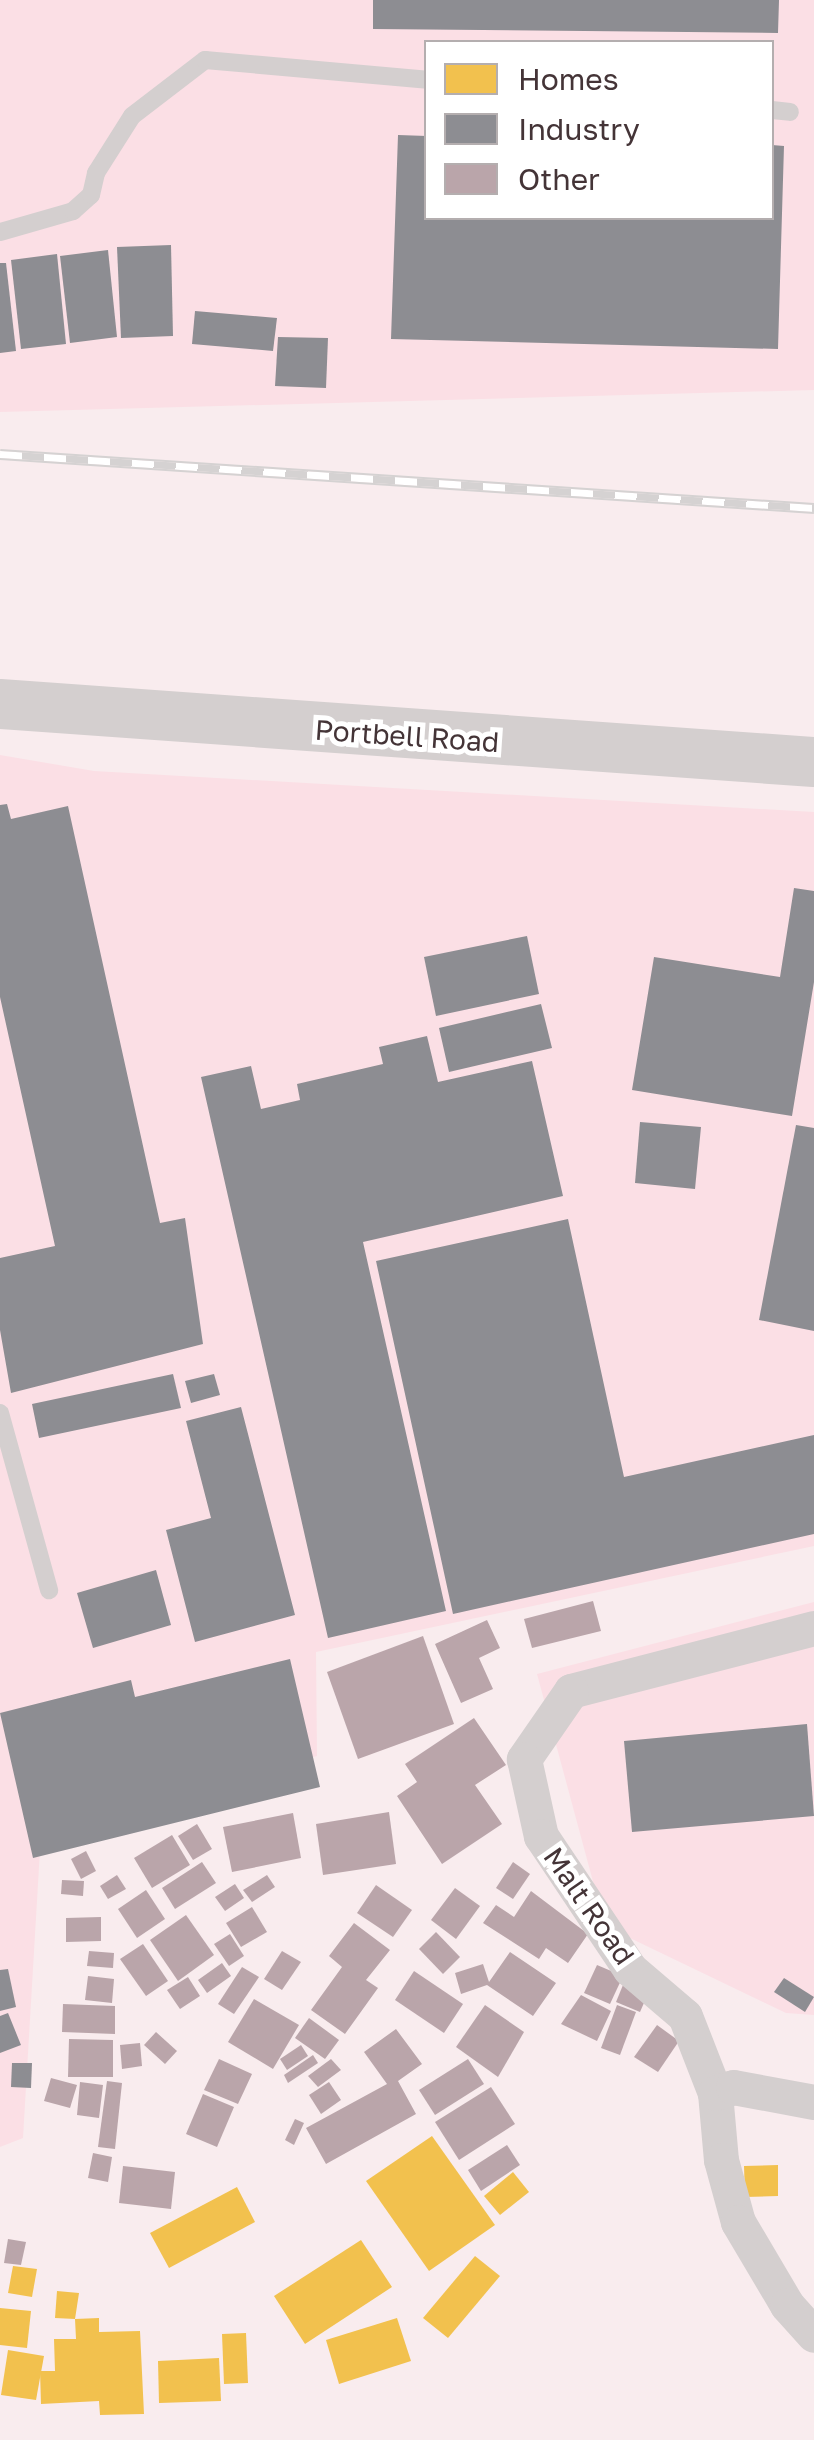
<!DOCTYPE html>
<html>
<head>
<meta charset="utf-8">
<style>
  body { margin:0 }
  #map { position:relative; width:814px; height:2440px; overflow:hidden; background:#f9ecee; font-family:"Golos Text",sans-serif }
  div>[style] { position:absolute }
  .built>* { inset:0; background:#fbdfe5 }
  .homes>* { inset:0; background:#f2c14e }
  .industry>* { inset:0; background:#8d8d92 }
  .building>* { inset:0; background:#baa5aa }
  .lane>* { height:18px; margin:-9px; padding:0 9px; transform-origin:9px; border-radius:9px; background:#d4cfcf }
  .street>* { height:35px; margin:-17.5px; padding:0 17.5px; transform-origin:17.5px; border-radius:17.5px; background:#d4cfcf }
  .secondary>* { height:50px; margin:-25px; padding:0 25px; transform-origin:25px; border-radius:25px; background:#d4cfcf }
  .rail>* { height:11px; margin-top:-5.5px; transform-origin:0; background:repeating-linear-gradient(90deg,#fff 0 22px,#d5d2d2 0 44px); box-sizing:border-box; border-block:2px solid #d5d2d2 }
  span { translate:-50% -50%; white-space:nowrap; text-align:center; line-height:1.15; -webkit-text-stroke:10px #fff; paint-order:stroke }
  .street-label { font-size:28px; color:#443437 }
  .legend { position:absolute; left:424px; top:40px; width:350px; height:180px; box-sizing:border-box; background:#fff; border:2px solid #b4aeaf; margin:0; padding:12px 18px; list-style:none; font-size:30px; color:#443437 }
  .legend li { display:flex; align-items:center; gap:20px; height:50px }
  .legend b { width:50px; border:2px solid #b4aeaf }
</style>
</head>
<body>
<div id="map">
  <div class="built">
    <div style="clip-path:polygon(evenodd,0 0,814px 0,814px 390px,0 412px,0 0,427px 42px,772px 42px,772px 218px,427px 218px,427px 42px)"></div>
    <div style="clip-path:polygon(0 755px,94px 771px,814px 812px,814px 1546px,316px 1652px,317px 1756px,117px 1814px,40px 1850px,23px 2138px,0 2147px)"></div>
    <div style="clip-path:polygon(814px 1602px,814px 2015px,786px 2013px,605px 1926px,537px 1674px)"></div>
  </div>
  <div class="homes">
    <div style="clip-path:polygon(432px 2136px,495px 2225px,429px 2271px,366px 2181px)"></div>
    <div style="clip-path:polygon(778px 2165px,778px 2196px,745px 2197px,744px 2166px)"></div>
    <div style="clip-path:polygon(513px 2172px,529px 2192px,500px 2215px,484px 2196px)"></div>
    <div style="clip-path:polygon(237px 2187px,255px 2222px,169px 2268px,150px 2233px)"></div>
    <div style="clip-path:polygon(361px 2240px,392px 2287px,305px 2344px,274px 2296px)"></div>
    <div style="clip-path:polygon(475px 2256px,500px 2276px,448px 2338px,423px 2318px)"></div>
    <div style="clip-path:polygon(13px 2266px,37px 2269px,32px 2297px,8px 2293px)"></div>
    <div style="clip-path:polygon(57px 2291px,79px 2293px,75px 2319px,55px 2318px)"></div>
    <div style="clip-path:polygon(0 2308px,31px 2311px,27px 2348px,0 2345px)"></div>
    <div style="clip-path:polygon(99px 2318px,99px 2332px,140px 2331px,144px 2414px,100px 2415px,99px 2401px,41px 2404px,40px 2371px,55px 2371px,54px 2339px,76px 2339px,75px 2319px)"></div>
    <div style="clip-path:polygon(397px 2318px,411px 2361px,339px 2384px,326px 2340px)"></div>
    <div style="clip-path:polygon(246px 2333px,248px 2383px,224px 2384px,222px 2334px)"></div>
    <div style="clip-path:polygon(8px 2350px,44px 2356px,36px 2400px,1px 2395px)"></div>
    <div style="clip-path:polygon(219px 2358px,221px 2401px,159px 2403px,158px 2361px)"></div>
  </div>
  <div class="industry">
    <div style="clip-path:polygon(373px 0,779px 0,778px 33px,373px 29px)"></div>
    <div style="clip-path:polygon(398px 135px,427px 136px,427px 218px,772px 218px,772px 145px,784px 146px,778px 349px,391px 339px)"></div>
    <div style="clip-path:polygon(171px 245px,173px 336px,121px 338px,117px 247px)"></div>
    <div style="clip-path:polygon(108px 250px,117px 337px,70px 343px,60px 256px)"></div>
    <div style="clip-path:polygon(57px 254px,66px 344px,21px 349px,11px 260px)"></div>
    <div style="clip-path:polygon(0 263px,6px 263px,16px 351px,0 353px)"></div>
    <div style="clip-path:polygon(195px 311px,277px 318px,273px 351px,192px 344px)"></div>
    <div style="clip-path:polygon(278px 337px,328px 338px,326px 388px,275px 386px)"></div>
    <div style="clip-path:polygon(7px 804px,11px 819px,68px 806px,160px 1223px,185px 1218px,203px 1344px,11px 1393px,0 1330px,0 1258px,55px 1246px,0 997px,0 805px)"></div>
    <div style="clip-path:polygon(794px 888px,814px 891px,814px 982px,792px 1116px,632px 1090px,654px 957px,780px 977px)"></div>
    <div style="clip-path:polygon(527px 936px,539px 994px,436px 1016px,424px 957px)"></div>
    <div style="clip-path:polygon(541px 1004px,552px 1048px,449px 1072px,439px 1028px)"></div>
    <div style="clip-path:polygon(427px 1036px,438px 1082px,532px 1061px,563px 1196px,363px 1242px,446px 1611px,328px 1638px,201px 1077px,251px 1066px,261px 1109px,300px 1100px,297px 1084px,383px 1064px,379px 1047px)"></div>
    <div style="clip-path:polygon(640px 1122px,701px 1127px,695px 1189px,635px 1183px)"></div>
    <div style="clip-path:polygon(796px 1125px,814px 1128px,814px 1331px,759px 1320px)"></div>
    <div style="clip-path:polygon(568px 1219px,624px 1477px,814px 1435px,814px 1534px,453px 1614px,376px 1261px)"></div>
    <div style="clip-path:polygon(173px 1374px,181px 1408px,39px 1438px,32px 1404px)"></div>
    <div style="clip-path:polygon(214px 1374px,220px 1395px,191px 1403px,185px 1381px)"></div>
    <div style="clip-path:polygon(241px 1407px,295px 1615px,195px 1642px,166px 1530px,211px 1518px,186px 1421px)"></div>
    <div style="clip-path:polygon(156px 1570px,171px 1625px,93px 1648px,77px 1593px)"></div>
    <div style="clip-path:polygon(290px 1659px,320px 1787px,33px 1858px,0 1713px,131px 1680px,135px 1697px)"></div>
    <div style="clip-path:polygon(807px 1724px,814px 1816px,632px 1832px,624px 1741px)"></div>
    <div style="clip-path:polygon(8px 1969px,16px 2007px,0 2011px,0 1970px)"></div>
    <div style="clip-path:polygon(784px 1978px,814px 1997px,805px 2012px,774px 1992px)"></div>
    <div style="clip-path:polygon(8px 2013px,21px 2045px,0 2053px,0 2016px)"></div>
    <div style="clip-path:polygon(12px 2063px,32px 2063px,31px 2088px,11px 2087px)"></div>
  </div>
  <div class="building">
    <div style="clip-path:polygon(593px 1601px,601px 1631px,532px 1648px,524px 1619px)"></div>
    <div style="clip-path:polygon(487px 1620px,500px 1648px,479px 1658px,493px 1689px,461px 1703px,435px 1644px)"></div>
    <div style="clip-path:polygon(423px 1636px,454px 1724px,358px 1759px,327px 1672px)"></div>
    <div style="clip-path:polygon(474px 1718px,506px 1765px,475px 1785px,502px 1824px,442px 1864px,397px 1796px,417px 1782px,405px 1764px)"></div>
    <div style="clip-path:polygon(389px 1812px,396px 1864px,323px 1875px,316px 1824px)"></div>
    <div style="clip-path:polygon(293px 1813px,301px 1858px,232px 1872px,223px 1827px)"></div>
    <div style="clip-path:polygon(197px 1824px,212px 1849px,193px 1860px,178px 1836px)"></div>
    <div style="clip-path:polygon(172px 1835px,190px 1865px,152px 1888px,134px 1858px)"></div>
    <div style="clip-path:polygon(86px 1851px,96px 1871px,81px 1879px,71px 1859px)"></div>
    <div style="clip-path:polygon(202px 1862px,216px 1883px,175px 1909px,162px 1888px)"></div>
    <div style="clip-path:polygon(513px 1862px,530px 1874px,513px 1899px,496px 1888px)"></div>
    <div style="clip-path:polygon(117px 1875px,126px 1889px,108px 1899px,100px 1886px)"></div>
    <div style="clip-path:polygon(267px 1875px,275px 1887px,252px 1902px,243px 1890px)"></div>
    <div style="clip-path:polygon(62px 1880px,84px 1881px,83px 1896px,61px 1894px)"></div>
    <div style="clip-path:polygon(235px 1884px,244px 1898px,225px 1911px,215px 1897px)"></div>
    <div style="clip-path:polygon(376px 1885px,412px 1910px,393px 1937px,357px 1913px)"></div>
    <div style="clip-path:polygon(455px 1888px,480px 1906px,456px 1939px,431px 1920px)"></div>
    <div style="clip-path:polygon(146px 1890px,165px 1919px,137px 1938px,118px 1909px)"></div>
    <div style="clip-path:polygon(531px 1891px,588px 1934px,568px 1963px,546px 1948px,539px 1959px,483px 1923px,496px 1905px,514px 1917px)"></div>
    <div style="clip-path:polygon(252px 1907px,267px 1932px,241px 1947px,226px 1923px)"></div>
    <div style="clip-path:polygon(186px 1915px,214px 1955px,178px 1981px,150px 1940px)"></div>
    <div style="clip-path:polygon(101px 1917px,101px 1941px,66px 1942px,66px 1918px)"></div>
    <div style="clip-path:polygon(354px 1923px,390px 1950px,366px 1980px,378px 1988px,345px 2034px,311px 2010px,342px 1967px,329px 1956px)"></div>
    <div style="clip-path:polygon(436px 1932px,460px 1957px,443px 1974px,419px 1949px)"></div>
    <div style="clip-path:polygon(230px 1934px,244px 1956px,229px 1966px,214px 1944px)"></div>
    <div style="clip-path:polygon(143px 1944px,168px 1981px,146px 1996px,120px 1959px)"></div>
    <div style="clip-path:polygon(89px 1951px,114px 1953px,113px 1968px,87px 1966px)"></div>
    <div style="clip-path:polygon(282px 1951px,301px 1962px,282px 1990px,264px 1979px)"></div>
    <div style="clip-path:polygon(510px 1952px,556px 1983px,533px 2016px,487px 1985px,461px 1994px,455px 1973px,483px 1964px,489px 1982px)"></div>
    <div style="clip-path:polygon(222px 1963px,231px 1976px,207px 1993px,198px 1980px)"></div>
    <div style="clip-path:polygon(597px 1965px,623px 1976px,610px 2004px,584px 1993px)"></div>
    <div style="clip-path:polygon(242px 1967px,259px 1977px,234px 2014px,218px 2004px)"></div>
    <div style="clip-path:polygon(414px 1971px,463px 2004px,444px 2033px,395px 2000px)"></div>
    <div style="clip-path:polygon(88px 1976px,114px 1979px,112px 2003px,85px 2000px)"></div>
    <div style="clip-path:polygon(188px 1977px,200px 1996px,180px 2009px,167px 1990px)"></div>
    <div style="clip-path:polygon(623px 1985px,647px 1996px,640px 2012px,616px 2002px)"></div>
    <div style="clip-path:polygon(581px 1995px,611px 2011px,597px 2041px,561px 2024px)"></div>
    <div style="clip-path:polygon(254px 1999px,299px 2025px,273px 2069px,228px 2042px)"></div>
    <div style="clip-path:polygon(63px 2004px,115px 2006px,115px 2034px,62px 2032px)"></div>
    <div style="clip-path:polygon(485px 2005px,524px 2032px,498px 2077px,456px 2047px)"></div>
    <div style="clip-path:polygon(617px 2005px,636px 2012px,620px 2055px,601px 2048px)"></div>
    <div style="clip-path:polygon(309px 2018px,339px 2040px,325px 2059px,295px 2038px)"></div>
    <div style="clip-path:polygon(657px 2025px,679px 2041px,658px 2072px,634px 2057px)"></div>
    <div style="clip-path:polygon(396px 2029px,422px 2064px,398px 2081px,416px 2114px,326px 2164px,306px 2128px,387px 2084px,364px 2052px)"></div>
    <div style="clip-path:polygon(156px 2032px,177px 2051px,165px 2064px,144px 2045px)"></div>
    <div style="clip-path:polygon(69px 2039px,113px 2040px,113px 2077px,68px 2077px)"></div>
    <div style="clip-path:polygon(140px 2043px,142px 2066px,122px 2069px,120px 2045px)"></div>
    <div style="clip-path:polygon(301px 2045px,308px 2056px,287px 2070px,280px 2059px)"></div>
    <div style="clip-path:polygon(313px 2055px,318px 2063px,288px 2083px,284px 2075px)"></div>
    <div style="clip-path:polygon(219px 2059px,252px 2074px,238px 2104px,204px 2090px)"></div>
    <div style="clip-path:polygon(331px 2059px,341px 2070px,318px 2087px,308px 2076px)"></div>
    <div style="clip-path:polygon(468px 2059px,484px 2084px,435px 2115px,419px 2090px)"></div>
    <div style="clip-path:polygon(51px 2078px,77px 2085px,70px 2108px,44px 2101px)"></div>
    <div style="clip-path:polygon(107px 2081px,122px 2083px,115px 2149px,98px 2147px)"></div>
    <div style="clip-path:polygon(80px 2082px,103px 2085px,99px 2118px,77px 2115px)"></div>
    <div style="clip-path:polygon(329px 2082px,341px 2100px,321px 2114px,309px 2095px)"></div>
    <div style="clip-path:polygon(491px 2087px,515px 2124px,459px 2160px,435px 2122px)"></div>
    <div style="clip-path:polygon(203px 2094px,234px 2107px,217px 2147px,186px 2134px)"></div>
    <div style="clip-path:polygon(295px 2119px,304px 2123px,294px 2145px,285px 2140px)"></div>
    <div style="clip-path:polygon(507px 2145px,520px 2165px,481px 2191px,468px 2170px)"></div>
    <div style="clip-path:polygon(93px 2153px,112px 2157px,108px 2182px,88px 2178px)"></div>
    <div style="clip-path:polygon(123px 2166px,175px 2172px,171px 2209px,119px 2203px)"></div>
    <div style="clip-path:polygon(8px 2239px,26px 2242px,21px 2265px,4px 2263px)"></div>
  </div>
  <div class="lane">
    <div style="left:772px;top:110px;width:18px;rotate:6deg"></div>
    <div style="left:0;top:232px;width:76px;rotate:-16deg"></div>
    <div style="left:73px;top:211px;width:24px;rotate:-42deg"></div>
    <div style="left:91px;top:195px;width:23px;rotate:-77deg"></div>
    <div style="left:96px;top:173px;width:67px;rotate:-57.7deg"></div>
    <div style="left:132px;top:116px;width:92px;rotate:-37.5deg"></div>
    <div style="left:205px;top:60px;width:223px;rotate:5.1deg"></div>
    <div style="left:0;top:1413px;width:184px;rotate:74.5deg"></div>
  </div>
  <div class="street">
    <div style="left:814px;top:1628px;width:251px;rotate:165.5deg"></div>
    <div style="left:571px;top:1691px;width:83px;rotate:124.7deg"></div>
    <div style="left:524px;top:1759px;width:79px;rotate:77.6deg"></div>
    <div style="left:541px;top:1836px;width:160px;rotate:56.2deg"></div>
    <div style="left:630px;top:1969px;width:72px;rotate:40.5deg"></div>
    <div style="left:685px;top:2016px;width:83px;rotate:68.7deg"></div>
    <div style="left:715px;top:2093px;width:67px;rotate:84.9deg"></div>
    <div style="left:721px;top:2160px;width:64px;rotate:74.7deg"></div>
    <div style="left:738px;top:2222px;width:96px;rotate:59.4deg"></div>
    <div style="left:787px;top:2305px;width:40px;rotate:48deg"></div>
    <div style="left:715px;top:2093px;width:19px;rotate:-18deg"></div>
    <div style="left:733px;top:2087px;width:82px;rotate:10.5deg"></div>
  </div>
  <div class="secondary">
    <div style="left:0;top:704px;width:816px;rotate:4.08deg"></div>
  </div>
  <div class="rail">
    <div style="left:0;top:454px;width:816px;rotate:3.8deg"></div>
  </div>
  <div class="street-label">
    <span style="left:407px;top:736px;rotate:4deg">Portbell Road</span>
    <span style="left:589px;top:1906px;rotate:55deg">Malt Road</span>
  </div>
  <ul class="legend">
  <li><b style="height:28px;background:#f2c14e"></b>Homes</li>
  <li><b style="height:28px;background:#8d8d92"></b>Industry</li>
  <li><b style="height:28px;background:#baa5aa"></b>Other</li>
  </ul>
</div>
</body>
</html>
